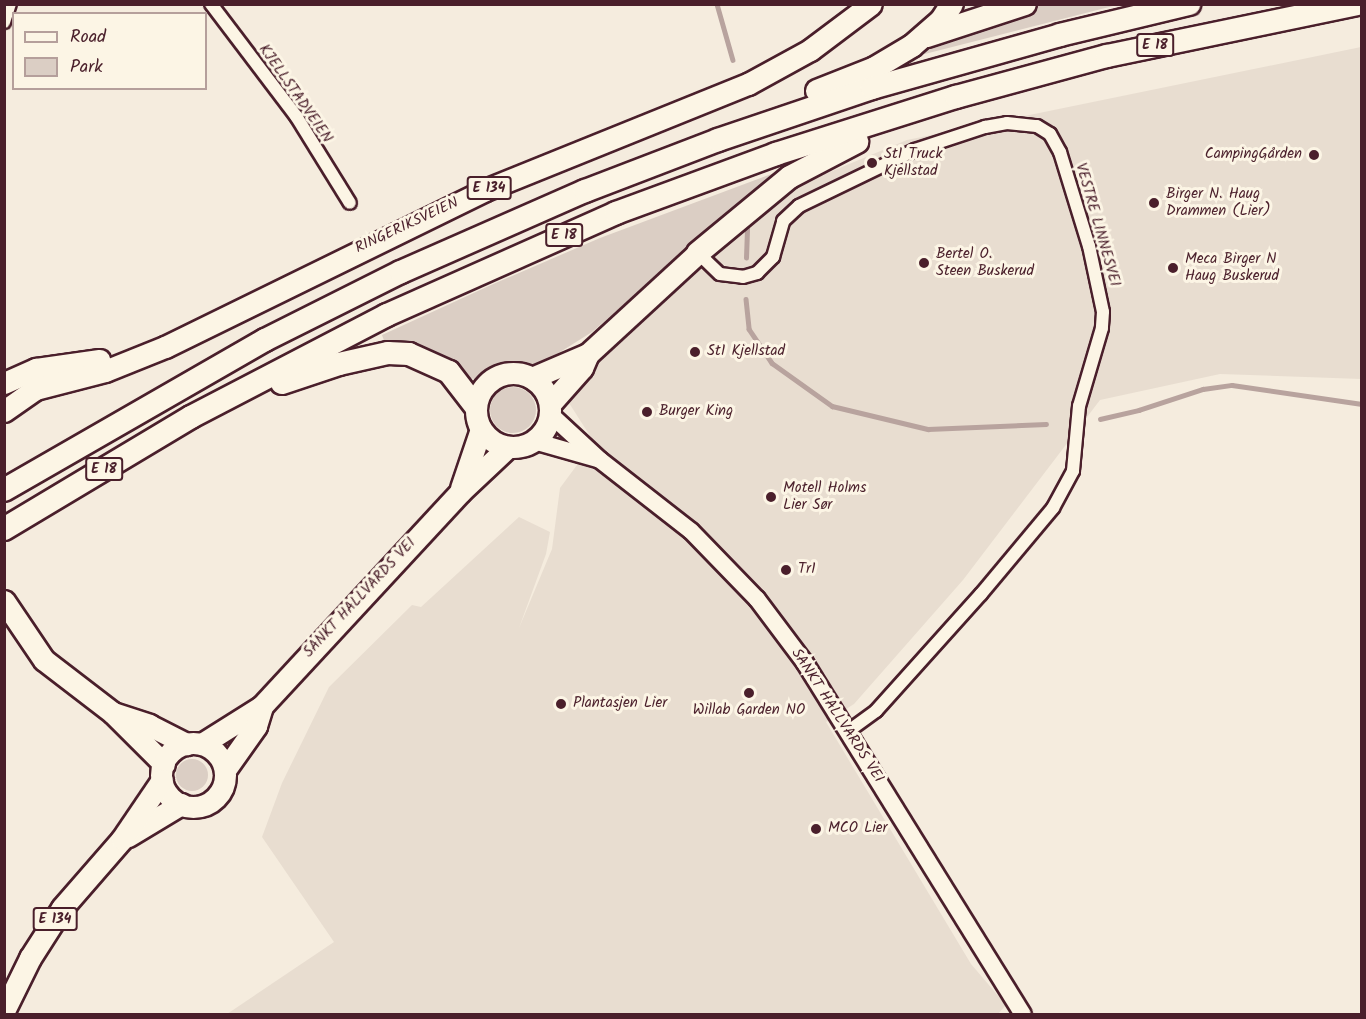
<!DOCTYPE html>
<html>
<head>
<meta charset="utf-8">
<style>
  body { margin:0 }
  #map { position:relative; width:1366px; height:1019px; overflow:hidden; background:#f5ecde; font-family:Kalam,sans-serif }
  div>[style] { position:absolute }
  .built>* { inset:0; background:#e8ddd0 }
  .green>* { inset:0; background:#dbcec4 }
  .round { border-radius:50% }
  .stream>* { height:4.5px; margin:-2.25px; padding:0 2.25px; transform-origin:2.25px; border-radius:2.25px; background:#b8a39e }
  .roads { filter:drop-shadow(2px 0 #4a1f2b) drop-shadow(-2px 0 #4a1f2b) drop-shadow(0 2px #4a1f2b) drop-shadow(0 -2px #4a1f2b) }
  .minor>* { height:12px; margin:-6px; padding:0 6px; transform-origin:6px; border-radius:6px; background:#fcf5e5 }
  .secondary>* { height:16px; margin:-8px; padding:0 8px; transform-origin:8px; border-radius:8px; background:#fcf5e5 }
  .trunk>* { height:21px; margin:-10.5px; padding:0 10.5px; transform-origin:10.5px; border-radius:10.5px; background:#fcf5e5 }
  .trunk>.ring { margin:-10.5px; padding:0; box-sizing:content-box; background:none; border:21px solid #fcf5e5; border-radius:50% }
  .motorway>* { height:22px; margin:-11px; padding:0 11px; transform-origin:11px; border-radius:11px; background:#fcf5e5 }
  .dots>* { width:16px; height:16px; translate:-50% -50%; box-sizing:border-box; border:3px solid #fcf5e5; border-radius:50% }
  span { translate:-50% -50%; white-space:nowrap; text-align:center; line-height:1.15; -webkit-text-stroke:6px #fcf5e5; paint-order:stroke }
  .shield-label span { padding:2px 4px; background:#fcf5e5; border:2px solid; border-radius:4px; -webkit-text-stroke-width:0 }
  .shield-label { font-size:14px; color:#4a1f2b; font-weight:700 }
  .street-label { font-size:15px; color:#4a1f2b }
  .poi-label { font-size:15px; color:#4a1f2b }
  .left { translate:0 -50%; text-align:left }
  .right { translate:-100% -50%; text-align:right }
  .frame { position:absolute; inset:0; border:6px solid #4a1f2b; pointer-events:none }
  .legend { position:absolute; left:12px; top:12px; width:195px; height:78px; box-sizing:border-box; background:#fcf5e5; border:2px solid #b59f9b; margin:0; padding:8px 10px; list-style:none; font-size:18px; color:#4a1f2b }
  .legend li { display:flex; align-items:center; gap:12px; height:30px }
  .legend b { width:30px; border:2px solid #b59f9b }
</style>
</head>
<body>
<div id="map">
  <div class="built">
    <div style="clip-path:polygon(1361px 47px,1361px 379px,1220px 374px,1100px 400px,963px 580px,854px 704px,826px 722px,971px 964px,1006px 1005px,998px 1014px,227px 1014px,334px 942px,262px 837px,282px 783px,329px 687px,412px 605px,421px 607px,519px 517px,550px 532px,546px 554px,519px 628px,552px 549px,560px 488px,594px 442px,569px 403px,601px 357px,789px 189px,907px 140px)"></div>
  </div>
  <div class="green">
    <div style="clip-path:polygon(1040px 5px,1117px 5px,909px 58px,934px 40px)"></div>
    <div style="clip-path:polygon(777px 172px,592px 332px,541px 364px,504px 364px,476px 379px,468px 378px,451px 362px,386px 346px,382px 335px,491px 285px,600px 238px)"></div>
    <div class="round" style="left:490px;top:387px;width:46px;height:46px"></div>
    <div class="round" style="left:176px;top:759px;width:32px;height:32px"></div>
  </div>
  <div class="stream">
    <div style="left:717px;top:4px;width:58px;rotate:74.1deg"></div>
    <div style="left:746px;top:258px;width:30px;rotate:-88deg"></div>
    <div style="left:746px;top:299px;width:30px;rotate:84deg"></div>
    <div style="left:749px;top:329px;width:41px;rotate:55.9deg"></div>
    <div style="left:772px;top:363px;width:74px;rotate:35.6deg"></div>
    <div style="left:832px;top:406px;width:99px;rotate:13.5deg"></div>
    <div style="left:928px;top:429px;width:118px;rotate:-2.4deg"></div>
    <div style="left:1100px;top:419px;width:40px;rotate:-13deg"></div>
    <div style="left:1139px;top:410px;width:67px;rotate:-18.2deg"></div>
    <div style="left:1203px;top:389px;width:29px;rotate:-8deg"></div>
    <div style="left:1232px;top:385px;width:131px;rotate:8.3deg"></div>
  </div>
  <div class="roads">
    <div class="minor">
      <div style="left:211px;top:4px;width:141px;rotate:52.8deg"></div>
      <div style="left:296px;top:116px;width:102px;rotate:58.2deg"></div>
      <div style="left:4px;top:22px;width:19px;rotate:-72deg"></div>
      <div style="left:698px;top:253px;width:30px;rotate:44deg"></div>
      <div style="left:720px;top:274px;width:23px;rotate:7deg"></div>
      <div style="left:743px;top:277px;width:15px;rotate:-16deg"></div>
      <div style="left:757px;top:273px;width:23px;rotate:-45deg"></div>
      <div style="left:773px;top:257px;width:37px;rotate:-74deg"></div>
      <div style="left:783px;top:221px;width:22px;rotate:-43deg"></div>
      <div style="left:799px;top:206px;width:129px;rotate:-25.8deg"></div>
      <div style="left:915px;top:150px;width:74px;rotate:-18.2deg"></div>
      <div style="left:985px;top:127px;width:22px;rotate:-10deg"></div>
      <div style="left:1007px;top:123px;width:30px;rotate:6deg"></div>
      <div style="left:1037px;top:126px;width:15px;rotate:32deg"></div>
      <div style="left:1050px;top:134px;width:21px;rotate:61deg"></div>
      <div style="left:1060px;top:152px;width:98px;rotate:72.9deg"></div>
      <div style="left:1089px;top:246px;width:67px;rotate:78deg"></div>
      <div style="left:1103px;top:312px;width:16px;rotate:94deg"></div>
      <div style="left:1102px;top:328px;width:81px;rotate:106.4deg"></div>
      <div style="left:1079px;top:406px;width:65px;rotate:95.3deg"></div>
      <div style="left:1073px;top:471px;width:42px;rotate:118.4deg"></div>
      <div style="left:1053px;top:508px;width:112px;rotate:129.9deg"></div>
      <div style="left:981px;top:594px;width:157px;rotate:131.9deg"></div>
      <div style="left:876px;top:711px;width:34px;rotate:144deg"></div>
    </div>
    <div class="secondary">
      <div style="left:550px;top:414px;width:68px;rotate:42.6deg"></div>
      <div style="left:600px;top:460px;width:115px;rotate:38deg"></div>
      <div style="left:691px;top:531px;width:95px;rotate:45.9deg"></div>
      <div style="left:757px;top:599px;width:80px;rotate:53.1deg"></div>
      <div style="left:805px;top:663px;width:413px;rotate:58.2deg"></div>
      <div style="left:534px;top:441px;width:66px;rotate:15.9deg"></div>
    </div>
    <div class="trunk">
      <div class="ring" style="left:476px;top:373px;width:53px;height:53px"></div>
      <div style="left:532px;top:378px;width:61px;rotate:-23.2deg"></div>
      <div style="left:588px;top:354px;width:149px;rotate:-42.6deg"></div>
      <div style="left:4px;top:383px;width:35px;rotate:-24deg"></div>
      <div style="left:36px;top:369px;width:64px;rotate:-8.1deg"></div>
      <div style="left:550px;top:404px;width:48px;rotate:-48.4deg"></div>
      <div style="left:582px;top:368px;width:15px;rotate:-67deg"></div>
      <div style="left:4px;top:411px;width:38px;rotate:-35deg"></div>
      <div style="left:35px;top:389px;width:72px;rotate:-14.4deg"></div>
      <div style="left:105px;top:371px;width:65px;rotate:-21.8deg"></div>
      <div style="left:165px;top:347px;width:356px;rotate:-26.1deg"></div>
      <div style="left:485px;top:190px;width:284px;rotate:-22deg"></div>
      <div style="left:748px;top:84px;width:71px;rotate:-28.7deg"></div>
      <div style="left:810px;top:50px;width:76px;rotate:-37deg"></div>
      <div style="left:461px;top:488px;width:62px;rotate:-71.3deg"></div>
      <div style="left:4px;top:601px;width:71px;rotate:55.9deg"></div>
      <div style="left:44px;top:660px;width:87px;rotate:37.5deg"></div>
      <div style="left:113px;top:713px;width:72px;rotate:45deg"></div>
      <div style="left:113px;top:713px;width:38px;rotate:18deg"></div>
      <div style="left:149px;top:725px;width:42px;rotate:27.2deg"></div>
      <div class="ring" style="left:161px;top:743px;width:43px;height:43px"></div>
      <div style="left:202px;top:744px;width:71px;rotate:-32.3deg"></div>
      <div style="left:262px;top:706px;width:292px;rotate:-47.2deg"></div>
      <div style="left:460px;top:492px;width:66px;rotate:-43.2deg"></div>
      <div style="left:225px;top:770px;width:54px;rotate:-54.8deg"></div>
      <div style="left:256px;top:726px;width:21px;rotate:-73deg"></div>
      <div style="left:128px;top:836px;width:62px;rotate:-31.1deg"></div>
      <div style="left:4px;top:1011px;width:59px;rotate:-63.9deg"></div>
      <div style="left:30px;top:958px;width:59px;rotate:-57.4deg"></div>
      <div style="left:62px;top:908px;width:91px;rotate:-49deg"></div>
      <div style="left:122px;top:839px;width:71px;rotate:-55.9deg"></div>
    </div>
    <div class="motorway">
      <div style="left:927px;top:36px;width:103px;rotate:-18.1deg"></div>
      <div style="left:817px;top:91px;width:62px;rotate:-21.6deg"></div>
      <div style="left:875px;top:68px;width:43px;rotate:-30.7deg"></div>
      <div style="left:912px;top:46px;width:38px;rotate:-41deg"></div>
      <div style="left:941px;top:21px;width:20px;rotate:-57deg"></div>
      <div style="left:698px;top:253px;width:119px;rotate:-39.6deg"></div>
      <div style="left:790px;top:177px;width:76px;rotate:-27.6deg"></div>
      <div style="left:282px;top:383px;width:60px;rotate:-18.4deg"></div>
      <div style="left:339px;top:364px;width:50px;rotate:-12.7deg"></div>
      <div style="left:388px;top:353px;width:21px;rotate:3deg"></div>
      <div style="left:409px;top:354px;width:44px;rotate:24.2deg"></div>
      <div style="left:449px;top:372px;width:44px;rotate:52.4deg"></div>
      <div style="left:4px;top:490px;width:301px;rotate:-29.9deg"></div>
      <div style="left:265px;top:340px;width:152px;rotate:-26.6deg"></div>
      <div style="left:401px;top:272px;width:201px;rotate:-23.8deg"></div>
      <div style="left:585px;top:191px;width:142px;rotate:-21deg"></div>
      <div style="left:718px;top:140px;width:163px;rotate:-18.7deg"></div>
      <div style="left:872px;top:88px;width:195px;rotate:-15.7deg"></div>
      <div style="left:1060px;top:35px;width:133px;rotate:-13.5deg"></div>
      <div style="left:4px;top:529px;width:218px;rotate:-30.9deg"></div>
      <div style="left:191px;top:417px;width:221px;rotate:-27.5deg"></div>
      <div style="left:387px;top:315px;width:251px;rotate:-24deg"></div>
      <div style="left:616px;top:213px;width:171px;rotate:-20.2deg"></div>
      <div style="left:776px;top:154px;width:189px;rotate:-17.6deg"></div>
      <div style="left:956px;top:97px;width:156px;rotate:-15.2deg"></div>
      <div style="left:1107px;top:56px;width:255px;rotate:-11.7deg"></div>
    </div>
  </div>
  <div class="dots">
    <div style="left:1314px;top:155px;background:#4a1f2b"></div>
    <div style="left:872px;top:163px;background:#4a1f2b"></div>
    <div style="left:1154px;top:203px;background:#4a1f2b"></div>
    <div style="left:924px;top:263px;background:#4a1f2b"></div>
    <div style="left:1173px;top:268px;background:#4a1f2b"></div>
    <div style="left:695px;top:352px;background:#4a1f2b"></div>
    <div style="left:647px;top:412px;background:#4a1f2b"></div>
    <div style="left:771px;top:497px;background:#4a1f2b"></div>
    <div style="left:786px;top:570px;background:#4a1f2b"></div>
    <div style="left:749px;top:693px;background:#4a1f2b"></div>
    <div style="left:561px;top:704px;background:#4a1f2b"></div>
    <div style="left:816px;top:829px;background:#4a1f2b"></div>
  </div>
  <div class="shield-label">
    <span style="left:1155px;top:45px">E 18</span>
    <span style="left:489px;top:188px">E 134</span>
    <span style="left:564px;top:235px">E 18</span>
    <span style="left:104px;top:469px">E 18</span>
    <span style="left:55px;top:919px">E 134</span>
  </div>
  <div class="street-label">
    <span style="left:295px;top:94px;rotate:55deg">KJELLSTADVEIEN</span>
    <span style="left:1097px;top:225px;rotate:74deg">VESTRE LINNESVEI</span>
    <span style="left:407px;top:226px;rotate:-25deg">RINGERIKSVEIEN</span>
    <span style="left:360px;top:598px;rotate:-47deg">SANKT HALLVARDS VEI</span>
    <span style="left:837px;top:716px;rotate:57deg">SANKT HALLVARDS VEI</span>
  </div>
  <div class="poi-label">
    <span class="left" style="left:884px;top:163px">St1 Truck<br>Kjellstad</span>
    <span class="right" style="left:1302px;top:155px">CampingGården</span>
    <span class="left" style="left:1166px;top:203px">Birger N. Haug<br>Drammen (Lier)</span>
    <span class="left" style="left:936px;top:263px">Bertel O.<br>Steen Buskerud</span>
    <span class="left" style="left:1185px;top:268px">Meca Birger N<br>Haug Buskerud</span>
    <span class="left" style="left:707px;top:352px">St1 Kjellstad</span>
    <span class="left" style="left:659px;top:412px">Burger King</span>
    <span class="left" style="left:783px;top:497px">Motell Holms<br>Lier Sør</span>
    <span class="left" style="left:798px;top:570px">Tr1</span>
    <span class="left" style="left:573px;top:704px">Plantasjen Lier</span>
    <span style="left:749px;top:711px">Willab Garden NO</span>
    <span class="left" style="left:828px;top:829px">MCO Lier</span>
  </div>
  <div class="frame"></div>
  <ul class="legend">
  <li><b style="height:8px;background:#fcf5e5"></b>Road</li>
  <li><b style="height:16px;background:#dbcec4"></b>Park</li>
  </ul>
</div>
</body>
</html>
